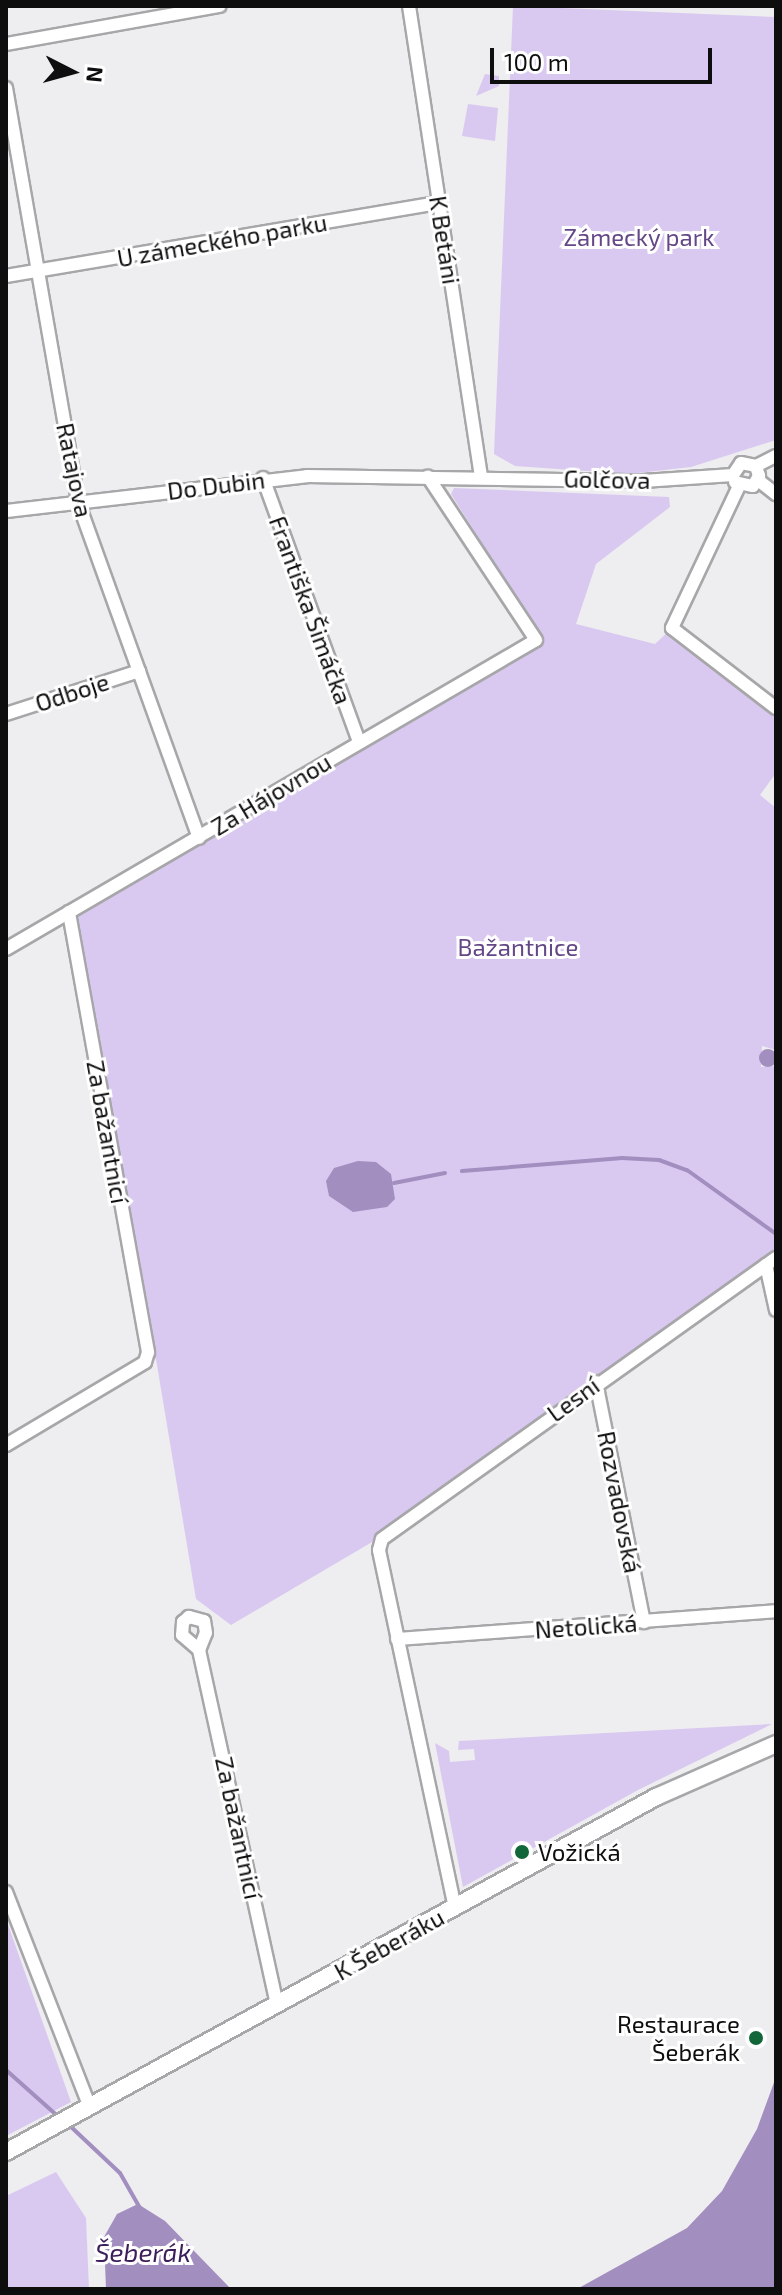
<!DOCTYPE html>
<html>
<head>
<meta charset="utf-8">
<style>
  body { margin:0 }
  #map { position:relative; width:782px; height:2295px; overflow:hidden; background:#eeedf0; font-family:"Exo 2",sans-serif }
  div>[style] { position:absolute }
  .green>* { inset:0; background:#d9c9f0 }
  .water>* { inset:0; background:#a28ebf }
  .round { border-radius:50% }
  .stream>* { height:4px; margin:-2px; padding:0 2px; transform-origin:2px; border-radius:2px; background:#a28ebf }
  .roads { filter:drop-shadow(2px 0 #a7a6a9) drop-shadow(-2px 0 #a7a6a9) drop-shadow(0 2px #a7a6a9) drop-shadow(0 -2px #a7a6a9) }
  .minor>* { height:12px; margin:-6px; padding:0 6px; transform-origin:6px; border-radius:6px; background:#fff }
  .tertiary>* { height:16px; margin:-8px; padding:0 8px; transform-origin:8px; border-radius:8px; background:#fff }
  .dots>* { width:22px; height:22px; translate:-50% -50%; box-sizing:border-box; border:4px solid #fff; border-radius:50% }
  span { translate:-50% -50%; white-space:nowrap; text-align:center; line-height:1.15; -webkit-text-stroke:6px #fff; paint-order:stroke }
  .park-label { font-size:24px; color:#644786 }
  .street-label { font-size:24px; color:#0f0e0f }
  .poi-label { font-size:24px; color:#0f0e0f }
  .left { translate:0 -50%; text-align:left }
  .right { translate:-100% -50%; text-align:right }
  .water-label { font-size:26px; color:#3c1e5a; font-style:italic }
  .frame { position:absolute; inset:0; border:8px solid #0f0e0f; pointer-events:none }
  .north { position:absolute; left:32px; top:32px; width:80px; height:80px; -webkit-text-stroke:6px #fff; paint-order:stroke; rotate:96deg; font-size:22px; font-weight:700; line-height:32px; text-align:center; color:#0f0e0f }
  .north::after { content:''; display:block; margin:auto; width:28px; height:36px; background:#0f0e0f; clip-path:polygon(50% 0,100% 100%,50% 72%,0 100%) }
  .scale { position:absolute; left:490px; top:48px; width:222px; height:36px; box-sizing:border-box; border:4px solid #0f0e0f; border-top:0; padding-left:10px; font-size:24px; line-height:28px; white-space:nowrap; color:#0f0e0f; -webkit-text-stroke:6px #fff; paint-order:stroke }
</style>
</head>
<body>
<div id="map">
  <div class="green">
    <div style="clip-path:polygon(513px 6px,776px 17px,776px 440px,691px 467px,629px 474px,515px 466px,494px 454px)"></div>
    <div style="clip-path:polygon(485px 74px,499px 76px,499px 86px,476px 96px)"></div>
    <div style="clip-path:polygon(468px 104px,498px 108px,495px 141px,462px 136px)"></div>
    <div style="clip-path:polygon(454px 488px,669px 497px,670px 507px,596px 564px,576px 624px,655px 644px,672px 628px,776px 708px,776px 773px,760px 795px,776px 808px,776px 1050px,762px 1046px,761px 1067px,776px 1066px,776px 1258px,727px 1284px,596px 1382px,567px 1396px,384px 1535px,231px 1625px,196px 1599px,156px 1359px,148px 1352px,69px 912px,541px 637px,451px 494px)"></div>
    <div style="clip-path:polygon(772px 1724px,638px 1790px,463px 1887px,435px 1743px,449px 1751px,450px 1762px,475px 1760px,474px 1749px,458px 1750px,459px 1741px)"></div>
    <div style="clip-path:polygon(6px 1919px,71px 2102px,6px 2136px)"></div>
    <div style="clip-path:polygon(56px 2172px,86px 2218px,89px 2289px,6px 2289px,6px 2196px)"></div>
  </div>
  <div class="water">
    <div class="round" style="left:759px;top:1049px;width:18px;height:18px"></div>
    <div style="clip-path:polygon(358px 1161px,376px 1162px,391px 1174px,395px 1199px,387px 1207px,353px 1212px,329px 1196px,326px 1181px,334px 1168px)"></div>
    <div style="clip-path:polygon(776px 2077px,776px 2289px,577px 2289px,687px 2228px,722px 2191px,757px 2129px)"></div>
    <div style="clip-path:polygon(138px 2204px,165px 2221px,231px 2289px,106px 2289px,104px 2237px,117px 2214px)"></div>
  </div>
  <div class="stream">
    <div style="left:462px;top:1171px;width:161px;rotate:-4.6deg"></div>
    <div style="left:622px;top:1158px;width:37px;rotate:3deg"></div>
    <div style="left:659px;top:1160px;width:30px;rotate:20deg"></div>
    <div style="left:687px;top:1170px;width:110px;rotate:35.7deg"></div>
    <div style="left:394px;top:1183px;width:52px;rotate:-11.1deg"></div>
    <div style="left:6px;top:2070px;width:74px;rotate:41.7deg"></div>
    <div style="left:68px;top:2124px;width:71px;rotate:43.3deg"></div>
    <div style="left:120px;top:2173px;width:40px;rotate:60.3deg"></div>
  </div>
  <div class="roads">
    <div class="minor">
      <div style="left:409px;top:6px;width:474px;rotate:81.3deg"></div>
      <div style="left:6px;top:44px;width:217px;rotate:-10.1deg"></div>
      <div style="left:6px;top:88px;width:420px;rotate:80.1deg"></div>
      <div style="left:78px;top:502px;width:357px;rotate:70.2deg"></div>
      <div style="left:6px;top:276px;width:439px;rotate:-9.6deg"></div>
      <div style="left:756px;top:466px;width:22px;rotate:-27deg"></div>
      <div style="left:733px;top:475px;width:14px;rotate:-56deg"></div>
      <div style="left:741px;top:463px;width:15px;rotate:11deg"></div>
      <div style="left:263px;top:478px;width:281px;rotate:70deg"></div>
      <div style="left:758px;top:480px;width:23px;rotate:38deg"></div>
      <div style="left:735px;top:482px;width:18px;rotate:13deg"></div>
      <div style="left:753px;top:486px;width:12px;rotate:-59deg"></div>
      <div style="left:759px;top:476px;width:10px;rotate:-107deg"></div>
      <div style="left:739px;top:486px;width:157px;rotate:115.3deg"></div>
      <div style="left:672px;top:628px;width:131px;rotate:37.6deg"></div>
      <div style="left:6px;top:511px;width:303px;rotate:-6.6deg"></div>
      <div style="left:307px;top:476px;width:336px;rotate:0.9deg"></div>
      <div style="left:643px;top:481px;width:90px;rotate:-3.8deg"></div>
      <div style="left:6px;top:714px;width:140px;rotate:-17.9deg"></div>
      <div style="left:6px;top:949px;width:613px;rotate:-30.24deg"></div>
      <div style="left:536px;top:640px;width:196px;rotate:-123.5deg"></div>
      <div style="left:766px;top:1265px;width:46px;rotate:77.5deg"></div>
      <div style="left:596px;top:1382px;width:245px;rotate:78.7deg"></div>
      <div style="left:6px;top:1445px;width:162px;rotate:-30.8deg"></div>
      <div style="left:145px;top:1362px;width:10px;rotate:-73deg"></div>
      <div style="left:148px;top:1352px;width:447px;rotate:-100.2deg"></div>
      <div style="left:397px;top:1639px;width:380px;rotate:-4.2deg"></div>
      <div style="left:199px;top:1650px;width:18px;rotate:-68deg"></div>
      <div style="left:206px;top:1633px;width:12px;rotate:-99deg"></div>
      <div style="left:204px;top:1621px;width:16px;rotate:-165deg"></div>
      <div style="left:189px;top:1617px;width:8px;rotate:140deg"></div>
      <div style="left:183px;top:1622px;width:13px;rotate:94deg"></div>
      <div style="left:182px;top:1635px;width:23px;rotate:41deg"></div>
      <div style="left:199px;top:1650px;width:363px;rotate:77.6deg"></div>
      <div style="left:6px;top:1892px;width:229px;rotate:68.7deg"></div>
      <div style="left:455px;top:1908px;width:366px;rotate:-102deg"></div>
      <div style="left:379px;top:1550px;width:11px;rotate:-75deg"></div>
      <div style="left:382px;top:1539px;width:484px;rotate:-35.5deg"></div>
    </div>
    <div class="tertiary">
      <div style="left:6px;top:2152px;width:741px;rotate:-28.64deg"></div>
      <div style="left:656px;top:1797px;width:131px;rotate:-23.8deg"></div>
    </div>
  </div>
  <div class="dots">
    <div style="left:522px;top:1852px;background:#116739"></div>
    <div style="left:756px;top:2038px;background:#116739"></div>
  </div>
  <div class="park-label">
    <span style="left:639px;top:237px">Zámecký park</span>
    <span style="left:518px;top:947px">Bažantnice</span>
  </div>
  <div class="street-label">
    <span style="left:222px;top:240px;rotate:-10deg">U zámeckého parku</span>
    <span style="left:445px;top:240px;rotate:81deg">K Betáni</span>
    <span style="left:75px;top:470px;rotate:78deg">Ratajova</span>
    <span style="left:607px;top:479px;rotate:1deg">Golčova</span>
    <span style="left:216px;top:485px;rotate:-7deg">Do Dubin</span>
    <span style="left:311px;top:610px;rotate:70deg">Františka Šimáčka</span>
    <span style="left:72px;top:692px;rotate:-18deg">Odboje</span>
    <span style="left:271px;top:794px;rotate:-31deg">Za Hájovnou</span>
    <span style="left:108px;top:1132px;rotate:80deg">Za bažantnicí</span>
    <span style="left:573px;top:1399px;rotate:-36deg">Lesní</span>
    <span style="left:620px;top:1502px;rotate:79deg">Rozvadovská</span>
    <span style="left:586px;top:1626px;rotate:-4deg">Netolická</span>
    <span style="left:239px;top:1828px;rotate:78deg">Za bažantnicí</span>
    <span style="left:389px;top:1944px;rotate:-29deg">K Šeberáku</span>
  </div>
  <div class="poi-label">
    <span class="left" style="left:538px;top:1852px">Vožická</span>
    <span class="right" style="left:740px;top:2038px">Restaurace<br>Šeberák</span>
  </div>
  <div class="water-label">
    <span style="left:143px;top:2252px">Šeberák</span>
  </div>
  <div class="frame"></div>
  <div class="north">N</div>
  <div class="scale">100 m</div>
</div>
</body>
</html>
